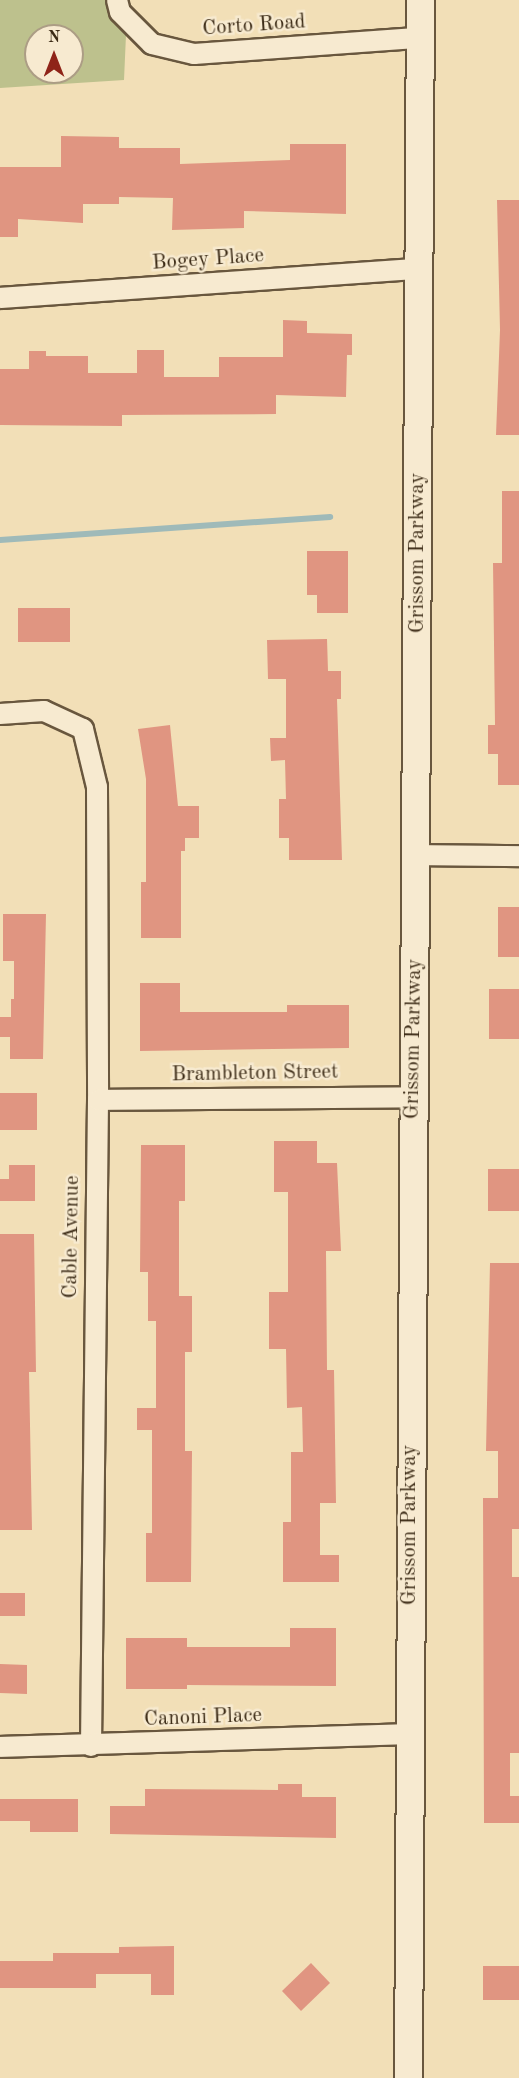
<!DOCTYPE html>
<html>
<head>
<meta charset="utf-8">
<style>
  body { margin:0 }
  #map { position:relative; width:519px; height:2078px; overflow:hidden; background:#f2dfb7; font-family:"Old Standard TT",serif }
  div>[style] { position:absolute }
  .green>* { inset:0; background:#bdc18d }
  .stream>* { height:6px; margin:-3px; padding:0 3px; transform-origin:3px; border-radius:3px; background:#9fbab9 }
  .building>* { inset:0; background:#e09581 }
  .roads { filter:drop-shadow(2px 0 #69573e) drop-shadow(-2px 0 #69573e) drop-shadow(0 2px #69573e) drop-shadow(0 -2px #69573e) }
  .minor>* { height:20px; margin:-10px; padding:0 10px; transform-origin:10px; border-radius:10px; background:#f7ead0 }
  .secondary>* { height:27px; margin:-13.5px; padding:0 13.5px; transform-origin:13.5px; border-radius:13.5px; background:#f7ead0 }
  span { translate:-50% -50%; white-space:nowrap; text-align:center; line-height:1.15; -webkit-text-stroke:5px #f7ead0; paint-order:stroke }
  .street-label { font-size:21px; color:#3b2a15 }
  .north { position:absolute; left:24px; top:24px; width:60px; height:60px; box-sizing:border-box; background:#f7ead0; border:2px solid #ac9d85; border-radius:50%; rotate:0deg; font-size:16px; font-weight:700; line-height:24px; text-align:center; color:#3b2a15 }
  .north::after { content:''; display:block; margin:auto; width:21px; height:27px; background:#8f2418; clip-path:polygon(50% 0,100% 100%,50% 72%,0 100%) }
</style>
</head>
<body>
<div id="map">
  <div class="green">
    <div style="clip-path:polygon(evenodd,0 0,106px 0,113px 21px,126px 35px,124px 80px,0 88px,0 0,36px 36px,72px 36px,72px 72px,36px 72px,36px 36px)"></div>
  </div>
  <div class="stream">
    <div style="left:0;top:540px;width:331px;rotate:-4deg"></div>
  </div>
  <div class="building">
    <div style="clip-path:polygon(61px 136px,119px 137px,119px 148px,180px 148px,180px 164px,290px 160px,290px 144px,346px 144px,346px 214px,244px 211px,244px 228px,172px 230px,173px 198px,119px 197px,119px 204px,83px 204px,83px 223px,18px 219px,18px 237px,0 237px,0 167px,61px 167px)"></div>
    <div style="clip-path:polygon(497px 200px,519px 200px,519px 435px,496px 435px,500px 330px)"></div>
    <div style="clip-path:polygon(283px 320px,307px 321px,307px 333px,352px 334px,352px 355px,347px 355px,346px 397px,276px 395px,276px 414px,122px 415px,122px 426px,0 425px,0 369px,29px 369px,29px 351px,46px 351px,46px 356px,88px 356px,88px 373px,137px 373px,137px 350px,164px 350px,164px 377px,219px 377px,219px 357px,283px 357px)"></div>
    <div style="clip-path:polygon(502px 491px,519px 491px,519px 785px,498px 785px,498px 754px,488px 754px,488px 725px,495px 725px,493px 563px,502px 563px)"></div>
    <div style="clip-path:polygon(307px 551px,348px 551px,348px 613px,317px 613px,317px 595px,307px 595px)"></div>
    <div style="clip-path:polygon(18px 608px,70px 608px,70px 642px,18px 642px)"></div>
    <div style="clip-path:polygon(327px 639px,328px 671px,341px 671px,341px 699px,337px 699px,342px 860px,289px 860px,289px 838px,279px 838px,279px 799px,286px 799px,285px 760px,271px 761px,270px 738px,286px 738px,286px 679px,268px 679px,267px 640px)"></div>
    <div style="clip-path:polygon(170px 725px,178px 806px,199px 806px,199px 838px,185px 838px,185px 851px,181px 851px,181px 938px,141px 938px,141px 882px,146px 882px,146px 779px,138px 729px)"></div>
    <div style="clip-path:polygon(498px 907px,519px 907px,519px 957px,498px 957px)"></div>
    <div style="clip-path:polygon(3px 914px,46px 914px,43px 1059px,10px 1059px,10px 1037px,0 1037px,0 1017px,11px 1017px,11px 999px,14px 999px,14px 961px,3px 961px)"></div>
    <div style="clip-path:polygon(140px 983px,180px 983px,180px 1012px,287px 1012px,287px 1005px,349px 1005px,349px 1048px,140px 1051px)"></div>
    <div style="clip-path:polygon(489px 989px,519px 989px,519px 1039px,489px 1039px)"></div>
    <div style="clip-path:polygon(0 1093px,37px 1093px,37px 1130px,0 1130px)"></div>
    <div style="clip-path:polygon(274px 1141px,317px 1141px,317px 1163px,337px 1163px,341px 1251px,326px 1251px,327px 1370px,334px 1370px,336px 1503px,320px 1503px,320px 1555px,339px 1555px,339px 1582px,283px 1582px,283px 1522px,291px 1522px,291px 1452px,303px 1452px,302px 1407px,287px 1408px,286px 1349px,269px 1349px,269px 1292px,288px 1292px,288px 1192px,274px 1192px)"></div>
    <div style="clip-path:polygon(141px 1145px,185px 1145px,185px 1201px,179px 1201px,179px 1296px,192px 1296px,192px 1352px,185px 1352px,185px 1451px,192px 1451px,191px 1582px,146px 1582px,146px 1533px,152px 1533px,152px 1430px,137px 1430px,137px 1408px,156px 1408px,156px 1321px,148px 1321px,148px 1272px,140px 1272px)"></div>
    <div style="clip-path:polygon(9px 1165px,35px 1165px,35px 1201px,0 1201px,0 1179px,9px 1179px)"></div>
    <div style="clip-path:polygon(488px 1169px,519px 1169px,519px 1211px,488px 1211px)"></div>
    <div style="clip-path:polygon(0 1234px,34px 1234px,36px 1372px,29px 1372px,32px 1530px,0 1530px)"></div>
    <div style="clip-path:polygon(490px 1263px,519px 1263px,519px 1529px,512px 1529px,512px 1577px,519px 1577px,519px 1753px,510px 1753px,510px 1796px,519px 1796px,519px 1823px,484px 1823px,483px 1498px,498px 1498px,498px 1451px,486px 1451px)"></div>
    <div style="clip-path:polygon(0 1593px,25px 1593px,25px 1616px,0 1616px)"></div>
    <div style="clip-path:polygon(290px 1628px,336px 1628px,336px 1686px,187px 1685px,187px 1689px,126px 1689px,126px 1638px,187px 1638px,187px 1647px,290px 1647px)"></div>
    <div style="clip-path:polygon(0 1664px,27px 1665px,27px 1694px,0 1693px)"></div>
    <div style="clip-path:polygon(278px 1784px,302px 1784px,302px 1797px,336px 1797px,336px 1838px,110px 1834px,110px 1806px,145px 1806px,145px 1789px,278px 1790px)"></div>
    <div style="clip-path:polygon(0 1799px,78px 1799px,78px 1832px,30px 1832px,30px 1821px,0 1821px)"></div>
    <div style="clip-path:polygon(174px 1946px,174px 1995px,151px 1995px,151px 1974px,96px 1974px,96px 1988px,0 1988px,0 1961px,53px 1961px,53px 1953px,119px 1953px,119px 1947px)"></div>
    <div style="clip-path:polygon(311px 1963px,330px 1983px,301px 2011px,282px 1991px)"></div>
    <div style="clip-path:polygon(483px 1966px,519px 1966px,519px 2000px,483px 2000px)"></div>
  </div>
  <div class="roads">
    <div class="minor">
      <div style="left:117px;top:0;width:12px;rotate:76deg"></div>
      <div style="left:120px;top:12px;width:45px;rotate:45deg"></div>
      <div style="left:152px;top:44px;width:43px;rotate:13.4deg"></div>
      <div style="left:194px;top:54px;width:226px;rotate:-4.1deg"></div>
      <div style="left:0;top:298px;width:420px;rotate:-4deg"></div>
      <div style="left:0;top:714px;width:44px;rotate:-3.9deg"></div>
      <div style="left:44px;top:711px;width:43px;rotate:24.8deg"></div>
      <div style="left:83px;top:729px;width:60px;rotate:76.4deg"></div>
      <div style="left:97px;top:787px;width:313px;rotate:89.8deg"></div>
      <div style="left:98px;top:1100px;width:646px;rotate:90.62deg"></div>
      <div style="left:418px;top:855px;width:101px;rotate:0.6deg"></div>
      <div style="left:98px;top:1100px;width:315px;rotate:-0.5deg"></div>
      <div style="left:0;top:1747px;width:409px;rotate:-1.8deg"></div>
    </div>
    <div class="secondary">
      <div style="left:408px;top:2078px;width:2078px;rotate:-89.67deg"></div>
    </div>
  </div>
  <div class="street-label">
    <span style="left:254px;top:26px;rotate:-4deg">Corto Road</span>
    <span style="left:208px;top:260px;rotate:-4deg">Bogey Place</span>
    <span style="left:418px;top:553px;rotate:-90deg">Grissom Parkway</span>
    <span style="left:414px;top:1039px;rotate:-89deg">Grissom Parkway</span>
    <span style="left:255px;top:1074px;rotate:-1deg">Brambleton Street</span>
    <span style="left:72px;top:1237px;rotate:-89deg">Cable Avenue</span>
    <span style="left:410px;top:1525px;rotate:-90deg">Grissom Parkway</span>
    <span style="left:203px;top:1718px;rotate:-2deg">Canoni Place</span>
  </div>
  <div class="north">N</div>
</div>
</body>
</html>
